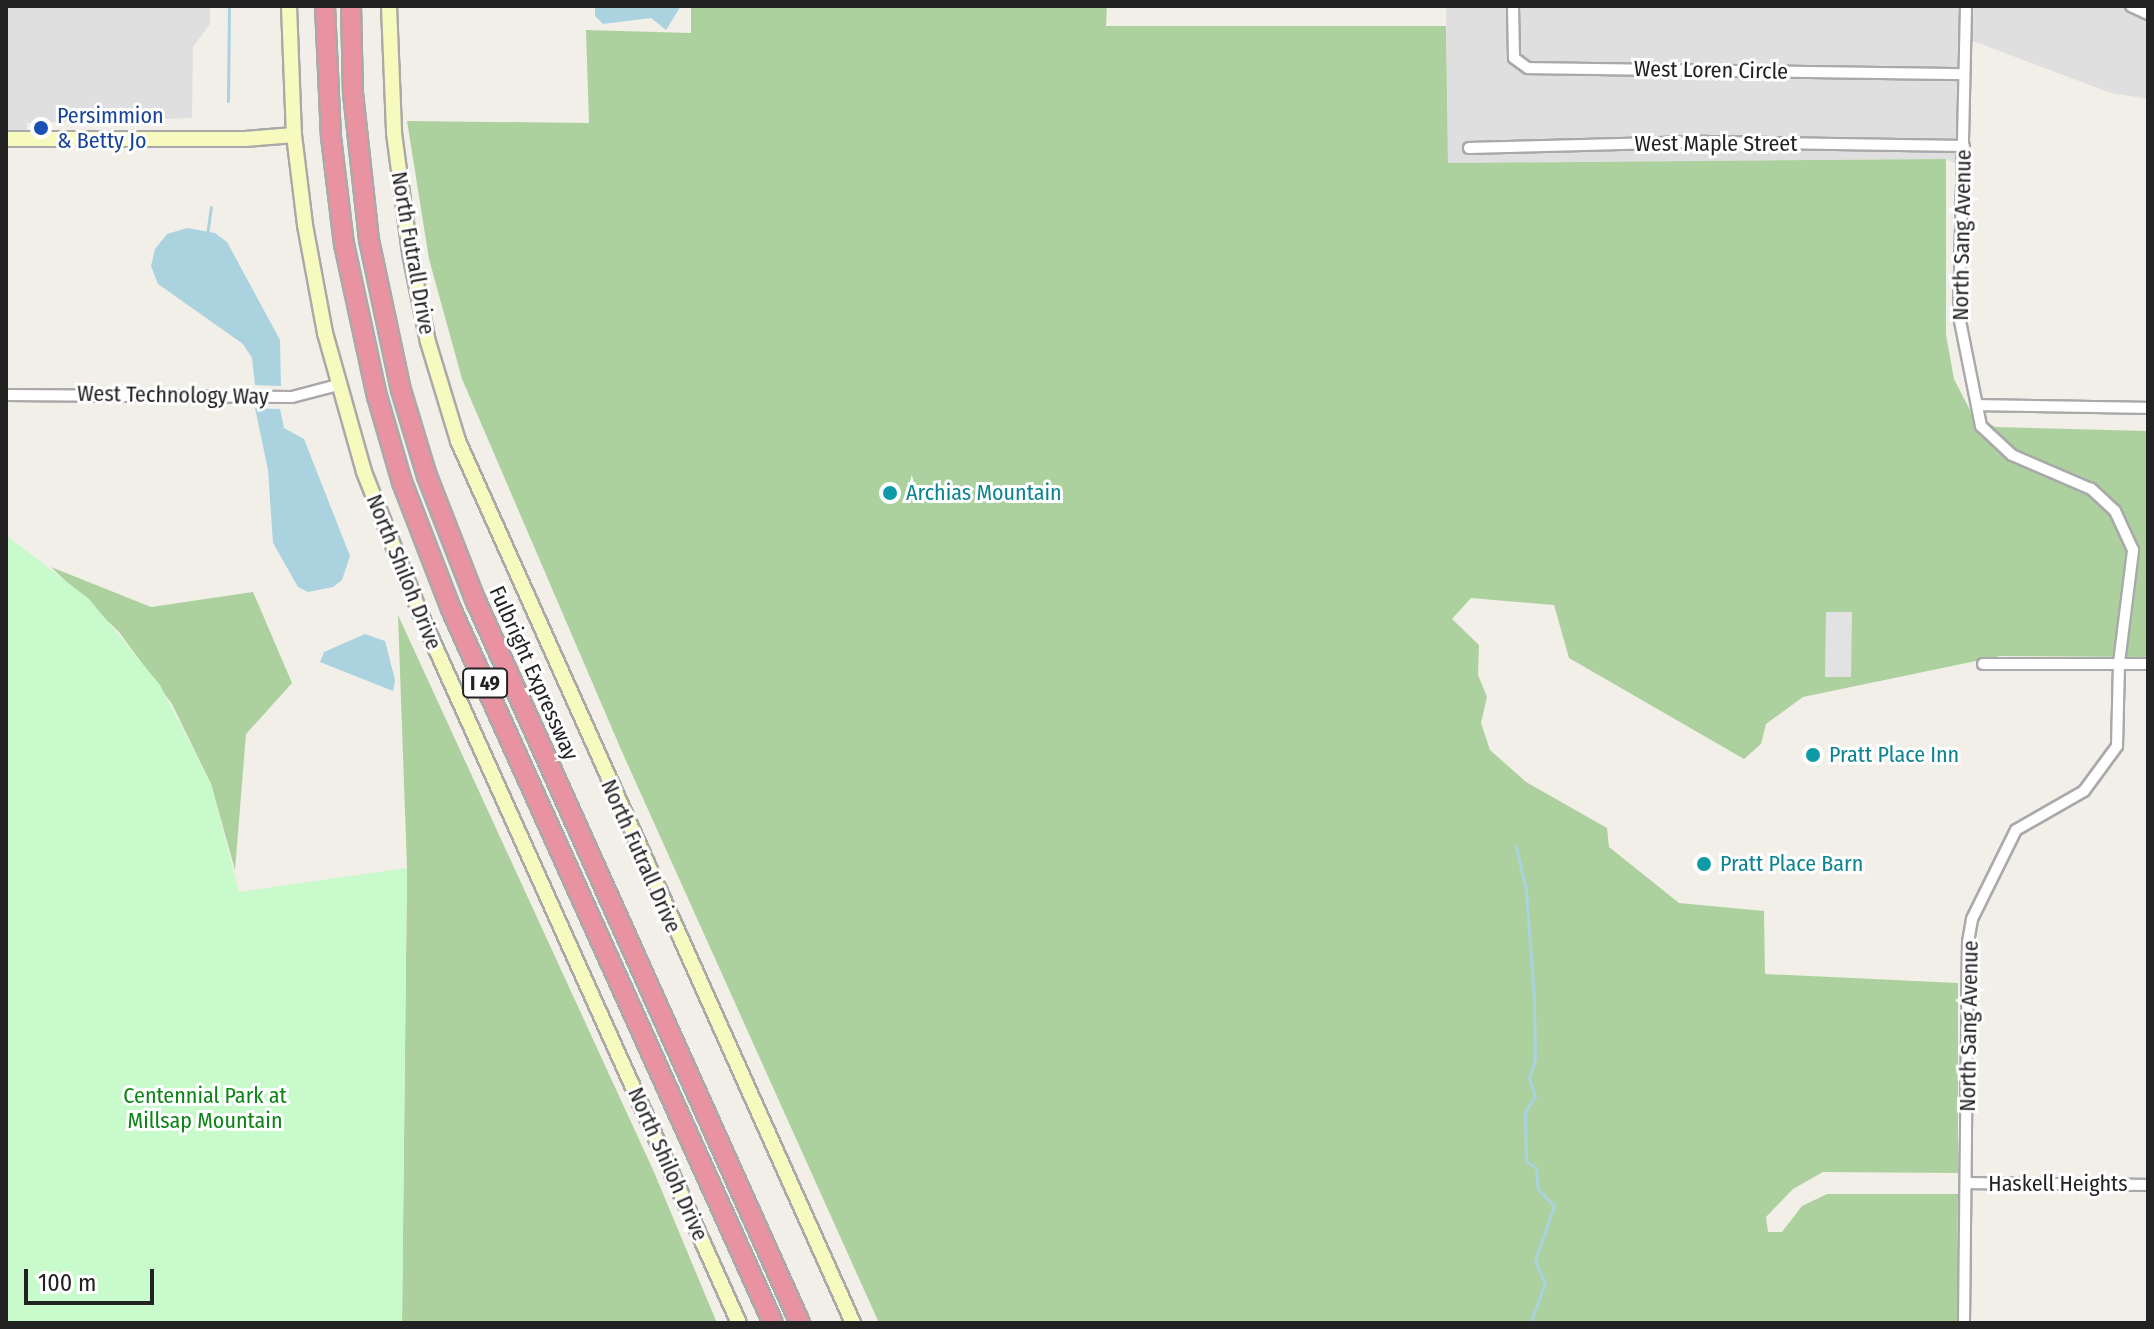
<!DOCTYPE html>
<html>
<head>
<meta charset="utf-8">
<style>
  body { margin:0 }
  #map { position:relative; width:2154px; height:1329px; overflow:hidden; background:#f2efe9; font-family:"Fira Sans Condensed",sans-serif }
  div>[style] { position:absolute }
  .residential>* { inset:0; background:#e0dfdf }
  .forest>* { inset:0; background:#add19e }
  .park>* { inset:0; background:#c8facc }
  .parking>* { inset:0; background:#e2e2e2 }
  .water>* { inset:0; background:#aad3df }
  .stream>* { height:3px; margin:-1.5px; padding:0 1.5px; transform-origin:1.5px; border-radius:1.5px; background:#aad3df }
  .roads { filter:drop-shadow(2px 0 #a9a9a9) drop-shadow(-2px 0 #a9a9a9) drop-shadow(0 2px #a9a9a9) drop-shadow(0 -2px #a9a9a9) }
  .street>* { height:10px; margin:-5px; padding:0 5px; transform-origin:5px; border-radius:5px; background:#fff }
  .secondary>* { height:14px; margin:-7px; padding:0 7px; transform-origin:7px; border-radius:7px; background:#f7fabf }
  .highway>* { height:18px; margin:-9px; padding:0 9px; transform-origin:9px; border-radius:9px; background:#e892a2 }
  .dots>* { width:22px; height:22px; translate:-50% -50%; box-sizing:border-box; border:4px solid #fff; border-radius:50% }
  span { translate:-50% -50%; white-space:nowrap; text-align:center; line-height:1.15; -webkit-text-stroke:6px #fff; paint-order:stroke }
  .shield-label span { padding:2px 6px; background:#fff; border:2px solid; border-radius:6px; -webkit-text-stroke-width:0 }
  .shield-label { font-size:20px; color:#222; font-weight:700 }
  .street-label { font-size:22px; color:#222 }
  .transit-label { font-size:22px; color:#164399 }
  .left { translate:0 -50%; text-align:left }
  .culture-label { font-size:22px; color:#0d838f }
  .park-label { font-size:22px; color:#0c8416 }
  .frame { position:absolute; inset:0; border:8px solid #222; pointer-events:none }
  .scale { position:absolute; left:24px; top:1269px; width:130px; height:36px; box-sizing:border-box; border:4px solid #222; border-top:0; padding-left:10px; font-size:24px; line-height:28px; white-space:nowrap; color:#222; -webkit-text-stroke:6px #fff; paint-order:stroke }
</style>
</head>
<body>
<div id="map">
  <div class="residential">
    <div style="clip-path:polygon(6px 6px,210px 6px,210px 24px,193px 47px,192px 118px,27px 123px,27px 139px,6px 139px)"></div>
    <div style="clip-path:polygon(1446px 6px,2148px 6px,2148px 99px,2111px 93px,1965px 38px,1963px 167px,1946px 159px,1448px 163px)"></div>
  </div>
  <div class="forest">
    <div style="clip-path:polygon(691px 6px,1107px 6px,1106px 26px,1446px 26px,1448px 163px,1946px 159px,1946px 335px,1954px 379px,1971px 412px,1995px 427px,2148px 431px,2148px 657px,2000px 656px,1803px 697px,1766px 724px,1761px 744px,1744px 759px,1569px 658px,1554px 605px,1471px 598px,1452px 619px,1479px 645px,1478px 675px,1487px 697px,1481px 723px,1490px 750px,1526px 782px,1607px 828px,1609px 847px,1679px 903px,1764px 911px,1765px 974px,1958px 983px,1958px 1173px,1823px 1172px,1793px 1189px,1766px 1217px,1768px 1232px,1782px 1232px,1802px 1206px,1827px 1194px,1958px 1194px,1957px 1323px,879px 1323px,623px 754px,462px 379px,429px 259px,407px 121px,589px 123px,586px 30px,691px 33px)"></div>
    <div style="clip-path:polygon(51px 567px,151px 607px,253px 592px,292px 683px,246px 734px,235px 870px,211px 784px,172px 704px,119px 632px)"></div>
    <div style="clip-path:polygon(398px 615px,654px 1172px,717px 1323px,402px 1323px,407px 868px)"></div>
  </div>
  <div class="park">
    <div style="clip-path:polygon(6px 535px,89px 599px,160px 685px,211px 784px,239px 892px,407px 868px,402px 1323px,6px 1323px)"></div>
  </div>
  <div class="parking">
    <div style="clip-path:polygon(1826px 612px,1852px 612px,1851px 677px,1825px 677px)"></div>
  </div>
  <div class="water">
    <div style="clip-path:polygon(595px 6px,681px 6px,666px 30px,651px 18px,603px 24px,595px 16px)"></div>
    <div style="clip-path:polygon(187px 228px,215px 233px,227px 242px,280px 340px,281px 386px,255px 385px,252px 358px,243px 344px,158px 284px,151px 266px,155px 249px,167px 234px)"></div>
    <div style="clip-path:polygon(255px 408px,280px 409px,284px 428px,304px 439px,350px 556px,342px 580px,333px 587px,308px 592px,298px 587px,273px 543px,268px 470px)"></div>
    <div style="clip-path:polygon(365px 634px,385px 641px,395px 680px,393px 691px,320px 662px,324px 652px)"></div>
  </div>
  <div class="stream">
    <div style="left:228px;top:101px;width:95px;rotate:-89.4deg"></div>
    <div style="left:207px;top:235px;width:28px;rotate:-82deg"></div>
    <div style="left:1516px;top:846px;width:46px;rotate:77.5deg"></div>
    <div style="left:1526px;top:891px;width:110px;rotate:85.8deg"></div>
    <div style="left:1534px;top:1001px;width:58px;rotate:89deg"></div>
    <div style="left:1535px;top:1059px;width:20px;rotate:108deg"></div>
    <div style="left:1529px;top:1078px;width:19px;rotate:72deg"></div>
    <div style="left:1535px;top:1096px;width:19px;rotate:122deg"></div>
    <div style="left:1525px;top:1112px;width:49px;rotate:88.8deg"></div>
    <div style="left:1526px;top:1161px;width:12px;rotate:35deg"></div>
    <div style="left:1536px;top:1168px;width:21px;rotate:85deg"></div>
    <div style="left:1538px;top:1189px;width:23px;rotate:47deg"></div>
    <div style="left:1554px;top:1206px;width:58px;rotate:109.1deg"></div>
    <div style="left:1535px;top:1261px;width:24px;rotate:66deg"></div>
    <div style="left:1545px;top:1283px;width:43px;rotate:110.6deg"></div>
  </div>
  <div class="roads">
    <div class="street">
      <div style="left:1513px;top:6px;width:52px;rotate:88.9deg"></div>
      <div style="left:1514px;top:58px;width:17px;rotate:36deg"></div>
      <div style="left:1528px;top:68px;width:436px;rotate:0.8deg"></div>
      <div style="left:2131px;top:6px;width:19px;rotate:25deg"></div>
      <div style="left:1469px;top:148px;width:237px;rotate:-1.5deg"></div>
      <div style="left:1706px;top:142px;width:258px;rotate:0.9deg"></div>
      <div style="left:6px;top:395px;width:286px;rotate:0.4deg"></div>
      <div style="left:292px;top:397px;width:48px;rotate:-14.6deg"></div>
      <div style="left:1978px;top:405px;width:170px;rotate:1deg"></div>
      <div style="left:1983px;top:664px;width:165px"></div>
      <div style="left:1967px;top:1183px;width:181px;rotate:0.6deg"></div>
      <div style="left:1964px;top:1323px;width:381px;rotate:-89.4deg"></div>
      <div style="left:1968px;top:942px;width:23px;rotate:-80deg"></div>
      <div style="left:1972px;top:919px;width:99px;rotate:-63.7deg"></div>
      <div style="left:2016px;top:830px;width:78px;rotate:-29.8deg"></div>
      <div style="left:2084px;top:791px;width:56px;rotate:-53.7deg"></div>
      <div style="left:2117px;top:746px;width:83px;rotate:-88.6deg"></div>
      <div style="left:2119px;top:663px;width:114px;rotate:-82.9deg"></div>
      <div style="left:2133px;top:550px;width:43px;rotate:-114.8deg"></div>
      <div style="left:2115px;top:511px;width:33px;rotate:-137deg"></div>
      <div style="left:2091px;top:489px;width:86px;rotate:-156.7deg"></div>
      <div style="left:2012px;top:455px;width:42px;rotate:-136.9deg"></div>
      <div style="left:1981px;top:426px;width:112px;rotate:-101.3deg"></div>
      <div style="left:1959px;top:316px;width:310px;rotate:-88.7deg"></div>
    </div>
    <div class="secondary">
      <div style="left:289px;top:6px;width:129px;rotate:87.8deg"></div>
      <div style="left:294px;top:135px;width:91px;rotate:83deg"></div>
      <div style="left:305px;top:225px;width:110px;rotate:79.5deg"></div>
      <div style="left:325px;top:333px;width:144px;rotate:74.3deg"></div>
      <div style="left:364px;top:472px;width:159px;rotate:68.3deg"></div>
      <div style="left:423px;top:620px;width:771px;rotate:65.8deg"></div>
      <div style="left:389px;top:6px;width:127px;rotate:87.7deg"></div>
      <div style="left:394px;top:133px;width:121px;rotate:82.4deg"></div>
      <div style="left:410px;top:253px;width:91px;rotate:78.6deg"></div>
      <div style="left:428px;top:342px;width:103px;rotate:73.1deg"></div>
      <div style="left:458px;top:441px;width:966px;rotate:65.87deg"></div>
      <div style="left:6px;top:139px;width:239px"></div>
      <div style="left:245px;top:139px;width:49px;rotate:-4.7deg"></div>
    </div>
    <div class="highway">
      <div style="left:325px;top:6px;width:131px;rotate:87.4deg"></div>
      <div style="left:331px;top:137px;width:108px;rotate:83.1deg"></div>
      <div style="left:344px;top:244px;width:156px;rotate:77.8deg"></div>
      <div style="left:377px;top:396px;width:90px;rotate:73.8deg"></div>
      <div style="left:402px;top:482px;width:136px;rotate:68.9deg"></div>
      <div style="left:451px;top:609px;width:783px;rotate:65.73deg"></div>
      <div style="left:351px;top:6px;width:87px;rotate:88.7deg"></div>
      <div style="left:353px;top:93px;width:148px;rotate:83.8deg"></div>
      <div style="left:369px;top:240px;width:153px;rotate:78deg"></div>
      <div style="left:401px;top:390px;width:90px;rotate:73.2deg"></div>
      <div style="left:427px;top:476px;width:132px;rotate:68.7deg"></div>
      <div style="left:475px;top:599px;width:794px;rotate:65.82deg"></div>
    </div>
  </div>
  <div class="dots">
    <div style="left:41px;top:128px;background:#1a4fb4"></div>
    <div style="left:890px;top:493px;background:#0f9aa8"></div>
    <div style="left:1813px;top:755px;background:#0f9aa8"></div>
    <div style="left:1704px;top:864px;background:#0f9aa8"></div>
  </div>
  <div class="shield-label">
    <span style="left:485px;top:683px">I 49</span>
  </div>
  <div class="street-label">
    <span style="left:1711px;top:70px;rotate:1deg">West Loren Circle</span>
    <span style="left:1716px;top:144px">West Maple Street</span>
    <span style="left:1962px;top:235px;rotate:-89deg">North Sang Avenue</span>
    <span style="left:413px;top:253px;rotate:80deg">North Futrall Drive</span>
    <span style="left:173px;top:395px;rotate:1deg">West Technology Way</span>
    <span style="left:404px;top:572px;rotate:68deg">North Shiloh Drive</span>
    <span style="left:534px;top:673px;rotate:66deg">Fulbright Expressway</span>
    <span style="left:641px;top:856px;rotate:66deg">North Futrall Drive</span>
    <span style="left:1969px;top:1026px;rotate:-89deg">North Sang Avenue</span>
    <span style="left:668px;top:1164px;rotate:66deg">North Shiloh Drive</span>
    <span style="left:2058px;top:1184px">Haskell Heights</span>
  </div>
  <div class="transit-label">
    <span class="left" style="left:57px;top:128px">Persimmion<br>&amp; Betty Jo</span>
  </div>
  <div class="culture-label">
    <span class="left" style="left:906px;top:493px">Archias Mountain</span>
    <span class="left" style="left:1829px;top:755px">Pratt Place Inn</span>
    <span class="left" style="left:1720px;top:864px">Pratt Place Barn</span>
  </div>
  <div class="park-label">
    <span style="left:205px;top:1108px">Centennial Park at<br>Millsap Mountain</span>
  </div>
  <div class="frame"></div>
  <div class="scale">100 m</div>
</div>
</body>
</html>
